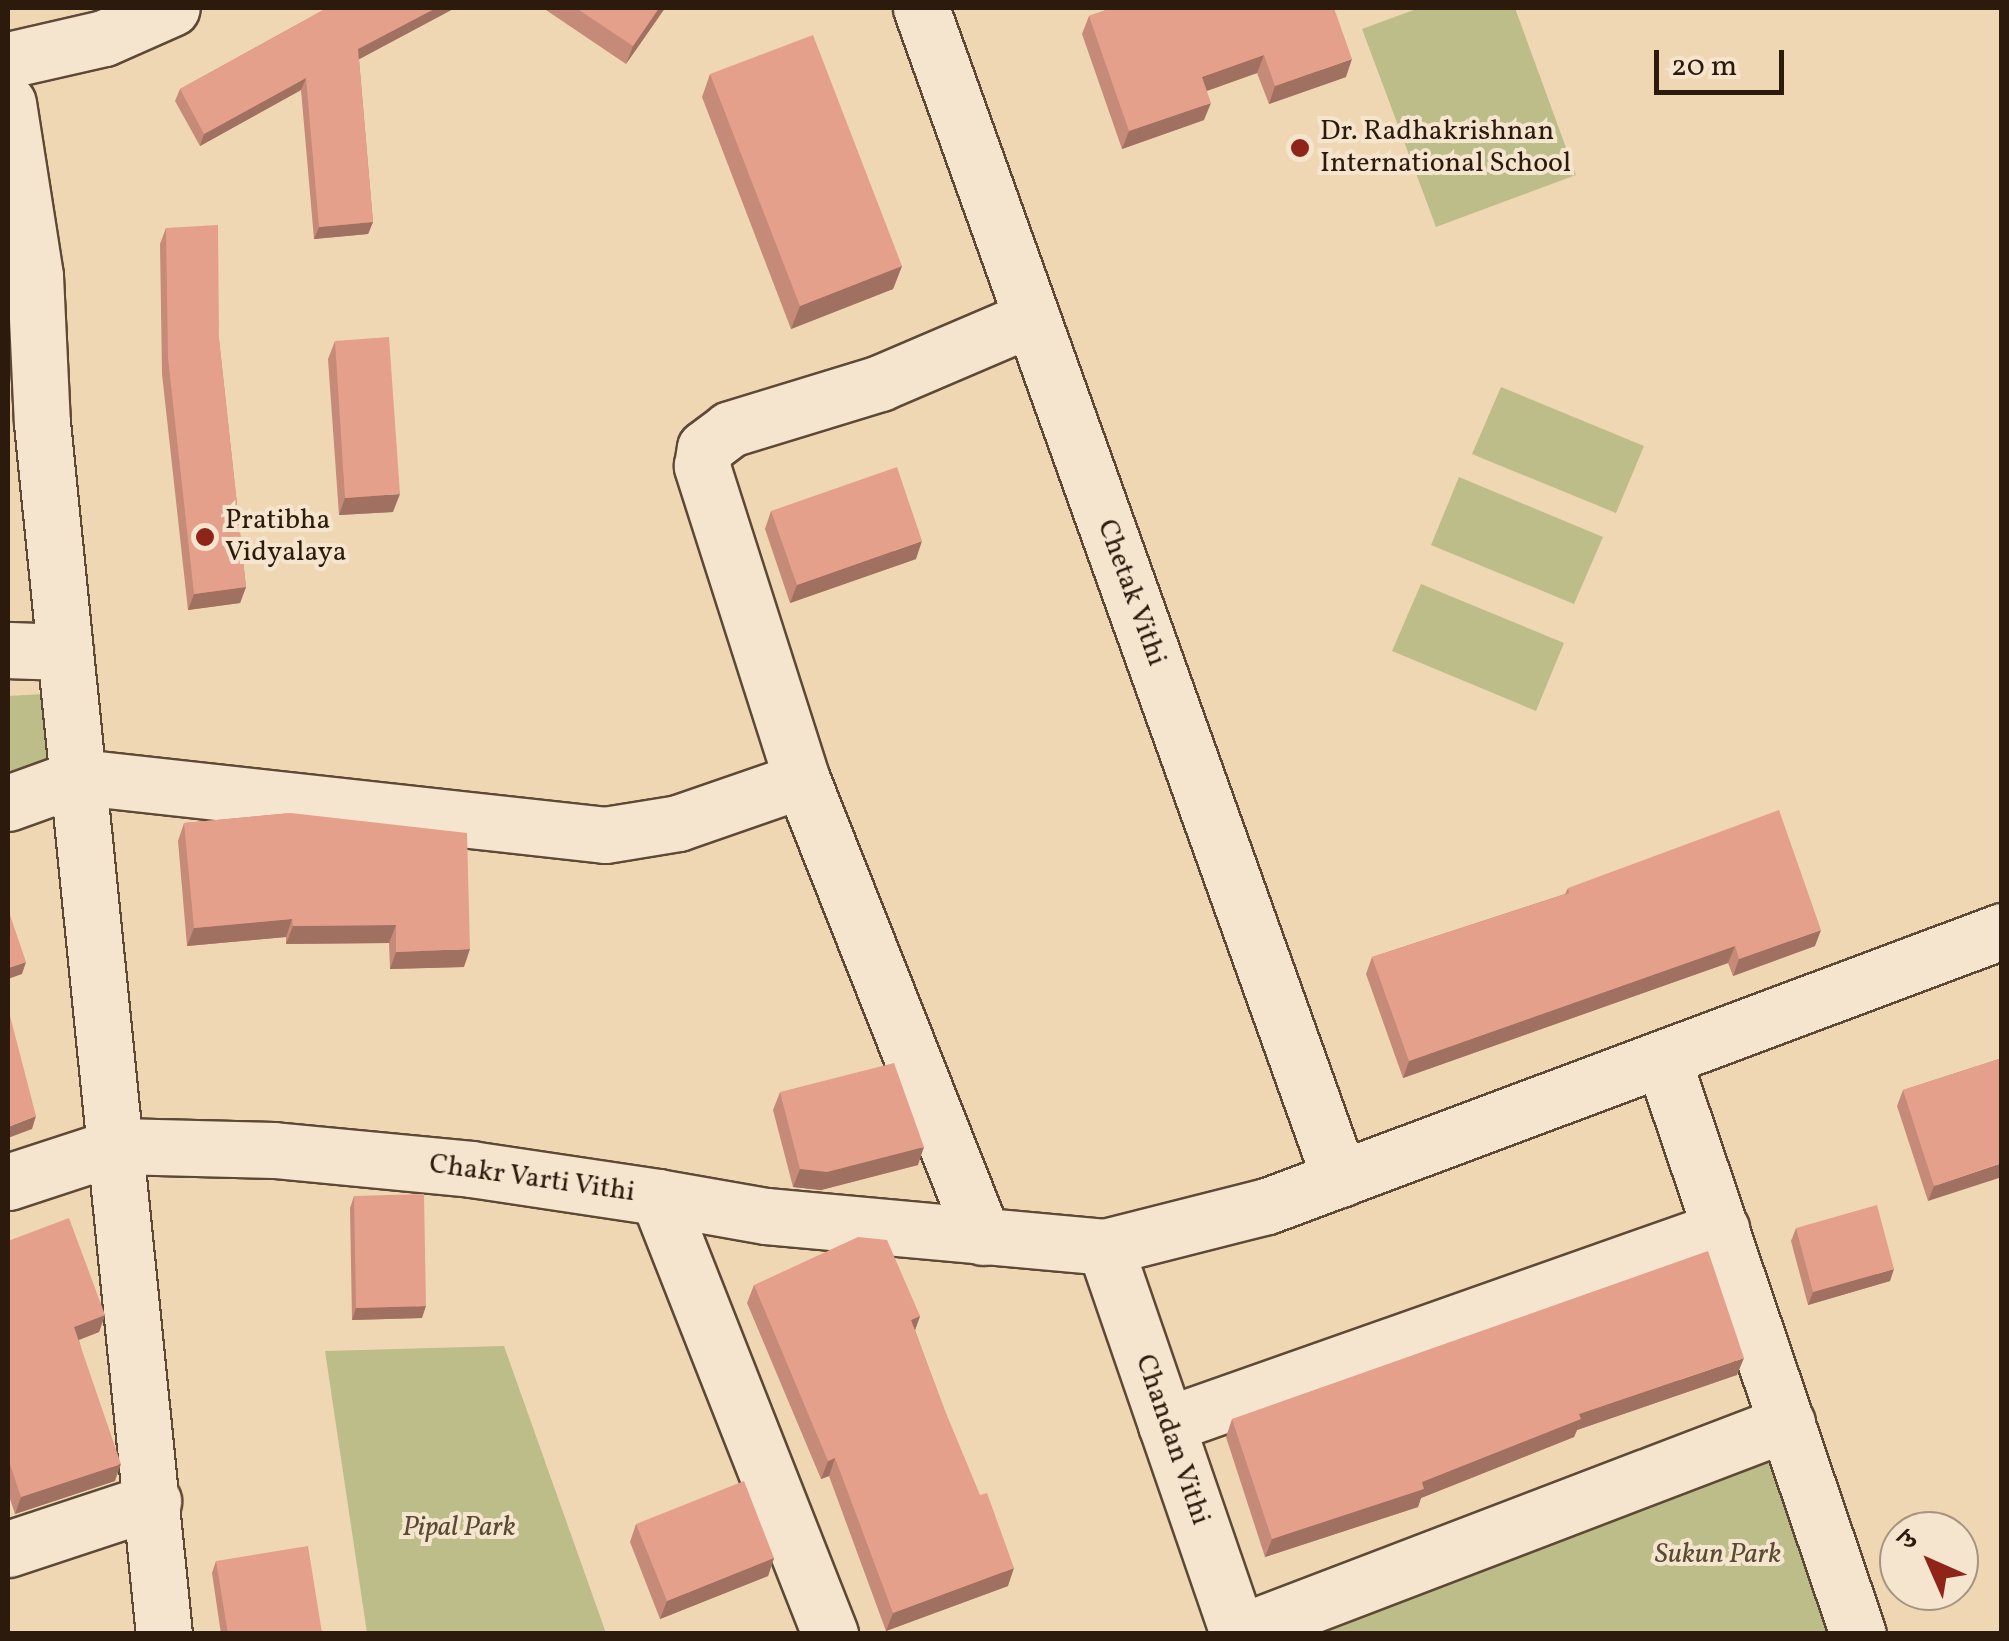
<!DOCTYPE html>
<html>
<head>
<meta charset="utf-8">
<style>
  body { margin:0 }
  #map { position:relative; width:2009px; height:1641px; overflow:hidden; background:#f0d7b3; font-family:Vollkorn,"Noto Serif Devanagari",serif }
  div>[style] { position:absolute }
  .green>* { inset:0; background:#bdbd8a }
  .roads { filter:drop-shadow(2px 0 #5d4936) drop-shadow(-2px 0 #5d4936) drop-shadow(0 2px #5d4936) drop-shadow(0 -2px #5d4936) }
  .minor>* { height:55px; margin:-27.5px; padding:0 27.5px; transform-origin:27.5px; border-radius:27.5px; background:#f5e5ce }
  .wall>* { inset:0; background:#c58a78 }
  .shaded-wall>* { inset:0; background:#a07061 }
  .building>* { inset:0; background:#e5a08b }
  .dots>* { width:28px; height:28px; translate:-50% -50%; box-sizing:border-box; border:5px solid #f5e5ce; border-radius:50% }
  span { translate:-50% -50%; white-space:nowrap; text-align:center; line-height:1.15; -webkit-text-stroke:8px #f5e5ce; paint-order:stroke }
  .poi-label { font-size:28px; color:#2c1a0c }
  .left { translate:0 -50%; text-align:left }
  .street-label { font-size:28px; color:#2c1a0c }
  .park-label { font-size:28px; color:#584b32; font-style:italic }
  .frame { position:absolute; inset:0; border:10px solid #2c1a0c; pointer-events:none }
  .north { position:absolute; left:1879px; top:1511px; width:100px; height:100px; box-sizing:border-box; background:#f5e5ce; border:2px solid #a59480; border-radius:50%; rotate:315deg; font-size:28px; font-weight:700; line-height:40px; text-align:center; color:#2c1a0c }
  .north::after { content:''; display:block; margin:auto; width:35px; height:45px; background:#8f2418; clip-path:polygon(50% 0,100% 100%,50% 72%,0 100%) }
  .scale { position:absolute; left:1654px; top:50px; width:130px; height:45px; box-sizing:border-box; border:5px solid #2c1a0c; border-top:0; padding-left:12px; font-size:30px; line-height:35px; white-space:nowrap; color:#2c1a0c; -webkit-text-stroke:8px #f5e5ce; paint-order:stroke }
</style>
</head>
<body>
<div id="map">
  <div class="green">
    <div style="clip-path:polygon(1419px 8px,1515px 8px,1576px 175px,1436px 227px,1362px 29px)"></div>
    <div style="clip-path:polygon(1501px 387px,1644px 446px,1616px 513px,1472px 454px)"></div>
    <div style="clip-path:polygon(1459px 477px,1603px 537px,1574px 604px,1431px 545px)"></div>
    <div style="clip-path:polygon(1421px 584px,1564px 643px,1536px 711px,1392px 651px)"></div>
    <div style="clip-path:polygon(44px 694px,54px 767px,8px 773px,8px 696px)"></div>
    <div style="clip-path:polygon(504px 1346px,606px 1633px,367px 1633px,325px 1351px)"></div>
    <div style="clip-path:polygon(1767px 1454px,1830px 1633px,1268px 1634px)"></div>
  </div>
  <div class="roads">
    <div class="minor">
      <div style="left:921px;top:8px;width:1244px;rotate:70.31deg"></div>
      <div style="left:8px;top:60px;width:98px;rotate:-12.9deg"></div>
      <div style="left:104px;top:38px;width:74px;rotate:-23.8deg"></div>
      <div style="left:8px;top:103px;width:175px;rotate:81.1deg"></div>
      <div style="left:35px;top:276px;width:147px;rotate:87.3deg"></div>
      <div style="left:42px;top:423px;width:1217px;rotate:84.25deg"></div>
      <div style="left:8px;top:650px;width:57px;rotate:2deg"></div>
      <div style="left:8px;top:803px;width:77px;rotate:-19.9deg"></div>
      <div style="left:80px;top:777px;width:528px;rotate:6.3deg"></div>
      <div style="left:605px;top:835px;width:74px;rotate:-9.3deg"></div>
      <div style="left:678px;top:823px;width:131px;rotate:-19.1deg"></div>
      <div style="left:1663px;top:1060px;width:606px;rotate:71.24deg"></div>
      <div style="left:8px;top:1182px;width:116px;rotate:-18.1deg"></div>
      <div style="left:118px;top:1146px;width:156px;rotate:1.5deg"></div>
      <div style="left:274px;top:1150px;width:198px;rotate:5.5deg"></div>
      <div style="left:471px;top:1169px;width:189px;rotate:8.5deg"></div>
      <div style="left:658px;top:1197px;width:470px;rotate:68.5deg"></div>
      <div style="left:658px;top:1197px;width:110px;rotate:10deg"></div>
      <div style="left:766px;top:1216px;width:340px;rotate:5.2deg"></div>
      <div style="left:1105px;top:1247px;width:167px;rotate:-14.2deg"></div>
      <div style="left:1267px;top:1206px;width:785px;rotate:-20.51deg"></div>
      <div style="left:983px;top:1237px;width:492px;rotate:-111.6deg"></div>
      <div style="left:802px;top:780px;width:330px;rotate:-107.7deg"></div>
      <div style="left:702px;top:466px;width:18px;rotate:-81deg"></div>
      <div style="left:705px;top:448px;width:31px;rotate:-37deg"></div>
      <div style="left:730px;top:429px;width:157px;rotate:-17deg"></div>
      <div style="left:880px;top:383px;width:165px;rotate:-23.2deg"></div>
      <div style="left:1105px;top:1247px;width:409px;rotate:71deg"></div>
      <div style="left:1166px;top:1425px;width:589px;rotate:-19.45deg"></div>
      <div style="left:8px;top:1549px;width:153px;rotate:-18.3deg"></div>
      <div style="left:1238px;top:1633px;width:588px;rotate:-20.93deg"></div>
    </div>
  </div>
  <div class="wall">
    <div style="clip-path:polygon(327px 8px,455px 8px,359px 59px,373px 222px,368px 234px,314px 239px,301px 90px,200px 146px,175px 101px,180px 89px)"></div>
    <div style="clip-path:polygon(543px 8px,665px 8px,626px 64px)"></div>
    <div style="clip-path:polygon(1112px 8px,1346px 77px,1269px 104px,1257px 73px,1207px 91px,1204px 120px,1122px 149px,1082px 34px,1089px 16px)"></div>
    <div style="clip-path:polygon(710px 74px,902px 266px,893px 289px,791px 329px,702px 97px)"></div>
    <div style="clip-path:polygon(166px 228px,219px 339px,246px 587px,240px 603px,188px 610px,162px 374px,160px 244px)"></div>
    <div style="clip-path:polygon(335px 341px,393px 512px,339px 515px,328px 359px)"></div>
    <div style="clip-path:polygon(771px 511px,916px 559px,790px 603px,765px 529px)"></div>
    <div style="clip-path:polygon(291px 813px,464px 967px,390px 969px,389px 943px,286px 944px,286px 937px,187px 946px,178px 841px,184px 823px)"></div>
    <div style="clip-path:polygon(1568px 888px,1815px 946px,1733px 976px,1728px 963px,1403px 1078px,1366px 974px,1372px 957px,1565px 894px)"></div>
    <div style="clip-path:polygon(2002px 1058px,1928px 1201px,1897px 1106px,1903px 1090px)"></div>
    <div style="clip-path:polygon(780px 1092px,918px 1165px,821px 1190px,793px 1187px,773px 1110px)"></div>
    <div style="clip-path:polygon(354px 1196px,422px 1318px,352px 1320px,350px 1208px)"></div>
    <div style="clip-path:polygon(1796px 1228px,1890px 1281px,1808px 1305px,1791px 1241px)"></div>
    <div style="clip-path:polygon(8px 1241px,105px 1315px,99px 1332px,79px 1340px,115px 1481px,15px 1514px,8px 1493px)"></div>
    <div style="clip-path:polygon(754px 1285px,920px 1316px,915px 1330px,1008px 1586px,886px 1631px,829px 1476px,821px 1479px,747px 1303px)"></div>
    <div style="clip-path:polygon(1737px 1375px,1577px 1430px,1574px 1437px,1421px 1498px,1418px 1507px,1265px 1557px,1226px 1437px,1232px 1419px)"></div>
    <div style="clip-path:polygon(636px 1524px,774px 1558px,768px 1576px,660px 1619px,630px 1542px)"></div>
    <div style="clip-path:polygon(216px 1561px,321px 1634px,221px 1634px,212px 1573px)"></div>
  </div>
  <div class="shaded-wall">
    <div style="clip-path:polygon(436px 8px,455px 8px,354px 62px,358px 49px)"></div>
    <div style="clip-path:polygon(659px 8px,665px 8px,626px 64px,633px 46px)"></div>
    <div style="clip-path:polygon(1264px 55px,1257px 73px,1195px 95px,1202px 77px)"></div>
    <div style="clip-path:polygon(1352px 59px,1346px 77px,1269px 104px,1275px 86px)"></div>
    <div style="clip-path:polygon(306px 78px,301px 90px,200px 146px,204px 134px)"></div>
    <div style="clip-path:polygon(1211px 103px,1204px 120px,1122px 149px,1129px 131px)"></div>
    <div style="clip-path:polygon(373px 222px,368px 234px,314px 239px,319px 227px)"></div>
    <div style="clip-path:polygon(902px 266px,893px 289px,791px 329px,800px 306px)"></div>
    <div style="clip-path:polygon(400px 494px,393px 512px,339px 515px,345px 498px)"></div>
    <div style="clip-path:polygon(922px 541px,916px 559px,790px 603px,797px 585px)"></div>
    <div style="clip-path:polygon(246px 587px,240px 603px,188px 610px,194px 594px)"></div>
    <div style="clip-path:polygon(292px 919px,286px 937px,187px 946px,194px 928px)"></div>
    <div style="clip-path:polygon(396px 925px,389px 943px,286px 944px,293px 926px)"></div>
    <div style="clip-path:polygon(1821px 930px,1815px 946px,1733px 976px,1739px 959px)"></div>
    <div style="clip-path:polygon(1735px 946px,1728px 963px,1403px 1078px,1409px 1061px)"></div>
    <div style="clip-path:polygon(470px 949px,464px 967px,390px 969px,396px 952px)"></div>
    <div style="clip-path:polygon(26px 962px,22px 974px,8px 979px,8px 968px)"></div>
    <div style="clip-path:polygon(36px 1116px,32px 1129px,8px 1138px,8px 1127px)"></div>
    <div style="clip-path:polygon(924px 1147px,918px 1165px,821px 1190px,793px 1187px,800px 1169px)"></div>
    <div style="clip-path:polygon(2002px 1163px,2002px 1177px,1928px 1201px,1934px 1186px)"></div>
    <div style="clip-path:polygon(1894px 1269px,1890px 1281px,1808px 1305px,1813px 1292px)"></div>
    <div style="clip-path:polygon(426px 1306px,422px 1318px,352px 1320px,356px 1308px)"></div>
    <div style="clip-path:polygon(105px 1315px,99px 1332px,68px 1344px,74px 1327px)"></div>
    <div style="clip-path:polygon(920px 1316px,914px 1333px,911px 1320px)"></div>
    <div style="clip-path:polygon(1744px 1358px,1737px 1375px,1577px 1430px,1574px 1437px,1421px 1498px,1418px 1507px,1265px 1557px,1272px 1539px,1422px 1482px,1579px 1414px)"></div>
    <div style="clip-path:polygon(835px 1458px,829px 1476px,821px 1479px,828px 1461px)"></div>
    <div style="clip-path:polygon(121px 1464px,115px 1481px,15px 1514px,21px 1497px)"></div>
    <div style="clip-path:polygon(774px 1558px,768px 1576px,660px 1619px,667px 1601px)"></div>
    <div style="clip-path:polygon(1014px 1568px,1008px 1586px,886px 1631px,893px 1613px)"></div>
  </div>
  <div class="building">
    <div style="clip-path:polygon(327px 8px,436px 8px,358px 49px,373px 222px,319px 227px,306px 78px,204px 134px,180px 89px)"></div>
    <div style="clip-path:polygon(576px 8px,659px 8px,633px 46px)"></div>
    <div style="clip-path:polygon(1112px 8px,1334px 8px,1352px 59px,1275px 86px,1264px 55px,1202px 77px,1211px 103px,1129px 131px,1089px 16px)"></div>
    <div style="clip-path:polygon(813px 35px,902px 266px,800px 306px,710px 74px)"></div>
    <div style="clip-path:polygon(218px 225px,219px 339px,246px 587px,194px 594px,168px 358px,166px 228px)"></div>
    <div style="clip-path:polygon(389px 337px,400px 494px,345px 498px,335px 341px)"></div>
    <div style="clip-path:polygon(897px 467px,922px 541px,797px 585px,771px 511px)"></div>
    <div style="clip-path:polygon(1779px 810px,1821px 930px,1739px 959px,1735px 946px,1409px 1061px,1372px 957px,1569px 893px,1568px 888px)"></div>
    <div style="clip-path:polygon(291px 813px,467px 833px,470px 949px,396px 952px,396px 925px,293px 926px,292px 919px,194px 928px,184px 823px)"></div>
    <div style="clip-path:polygon(8px 909px,26px 962px,8px 968px)"></div>
    <div style="clip-path:polygon(8px 1008px,36px 1116px,8px 1127px)"></div>
    <div style="clip-path:polygon(2002px 1058px,2002px 1163px,1934px 1186px,1903px 1090px)"></div>
    <div style="clip-path:polygon(894px 1063px,924px 1147px,827px 1172px,800px 1169px,780px 1092px)"></div>
    <div style="clip-path:polygon(424px 1194px,426px 1306px,356px 1308px,354px 1196px)"></div>
    <div style="clip-path:polygon(1877px 1205px,1894px 1269px,1813px 1292px,1796px 1228px)"></div>
    <div style="clip-path:polygon(69px 1218px,105px 1315px,74px 1327px,121px 1464px,21px 1497px,8px 1458px,8px 1241px)"></div>
    <div style="clip-path:polygon(858px 1237px,887px 1240px,920px 1316px,911px 1320px,946px 1413px,980px 1495px,987px 1493px,1014px 1568px,893px 1613px,835px 1458px,828px 1461px,754px 1285px)"></div>
    <div style="clip-path:polygon(1708px 1251px,1744px 1358px,1579px 1414px,1581px 1419px,1422px 1482px,1424px 1489px,1272px 1539px,1232px 1419px)"></div>
    <div style="clip-path:polygon(744px 1481px,774px 1558px,667px 1601px,636px 1524px)"></div>
    <div style="clip-path:polygon(308px 1546px,322px 1633px,228px 1634px,216px 1561px)"></div>
  </div>
  <div class="dots">
    <div style="left:1300px;top:148px;background:#8f2418"></div>
    <div style="left:205px;top:537px;background:#8f2418"></div>
  </div>
  <div class="poi-label">
    <span class="left" style="left:1320px;top:148px">Dr. Radhakrishnan<br>International School</span>
    <span class="left" style="left:225px;top:537px">Pratibha<br>Vidyalaya</span>
  </div>
  <div class="street-label">
    <span style="left:1131px;top:593px;rotate:70deg">Chetak Vithi</span>
    <span style="left:532px;top:1179px;rotate:8deg">Chakr Varti Vithi</span>
    <span style="left:1172px;top:1440px;rotate:71deg">Chandan Vithi</span>
  </div>
  <div class="park-label">
    <span style="left:459px;top:1528px">Pipal Park</span>
    <span style="left:1718px;top:1555px">Sukun Park</span>
  </div>
  <div class="frame"></div>
  <div class="north">उ</div>
  <div class="scale">20 m</div>
</div>
</body>
</html>
